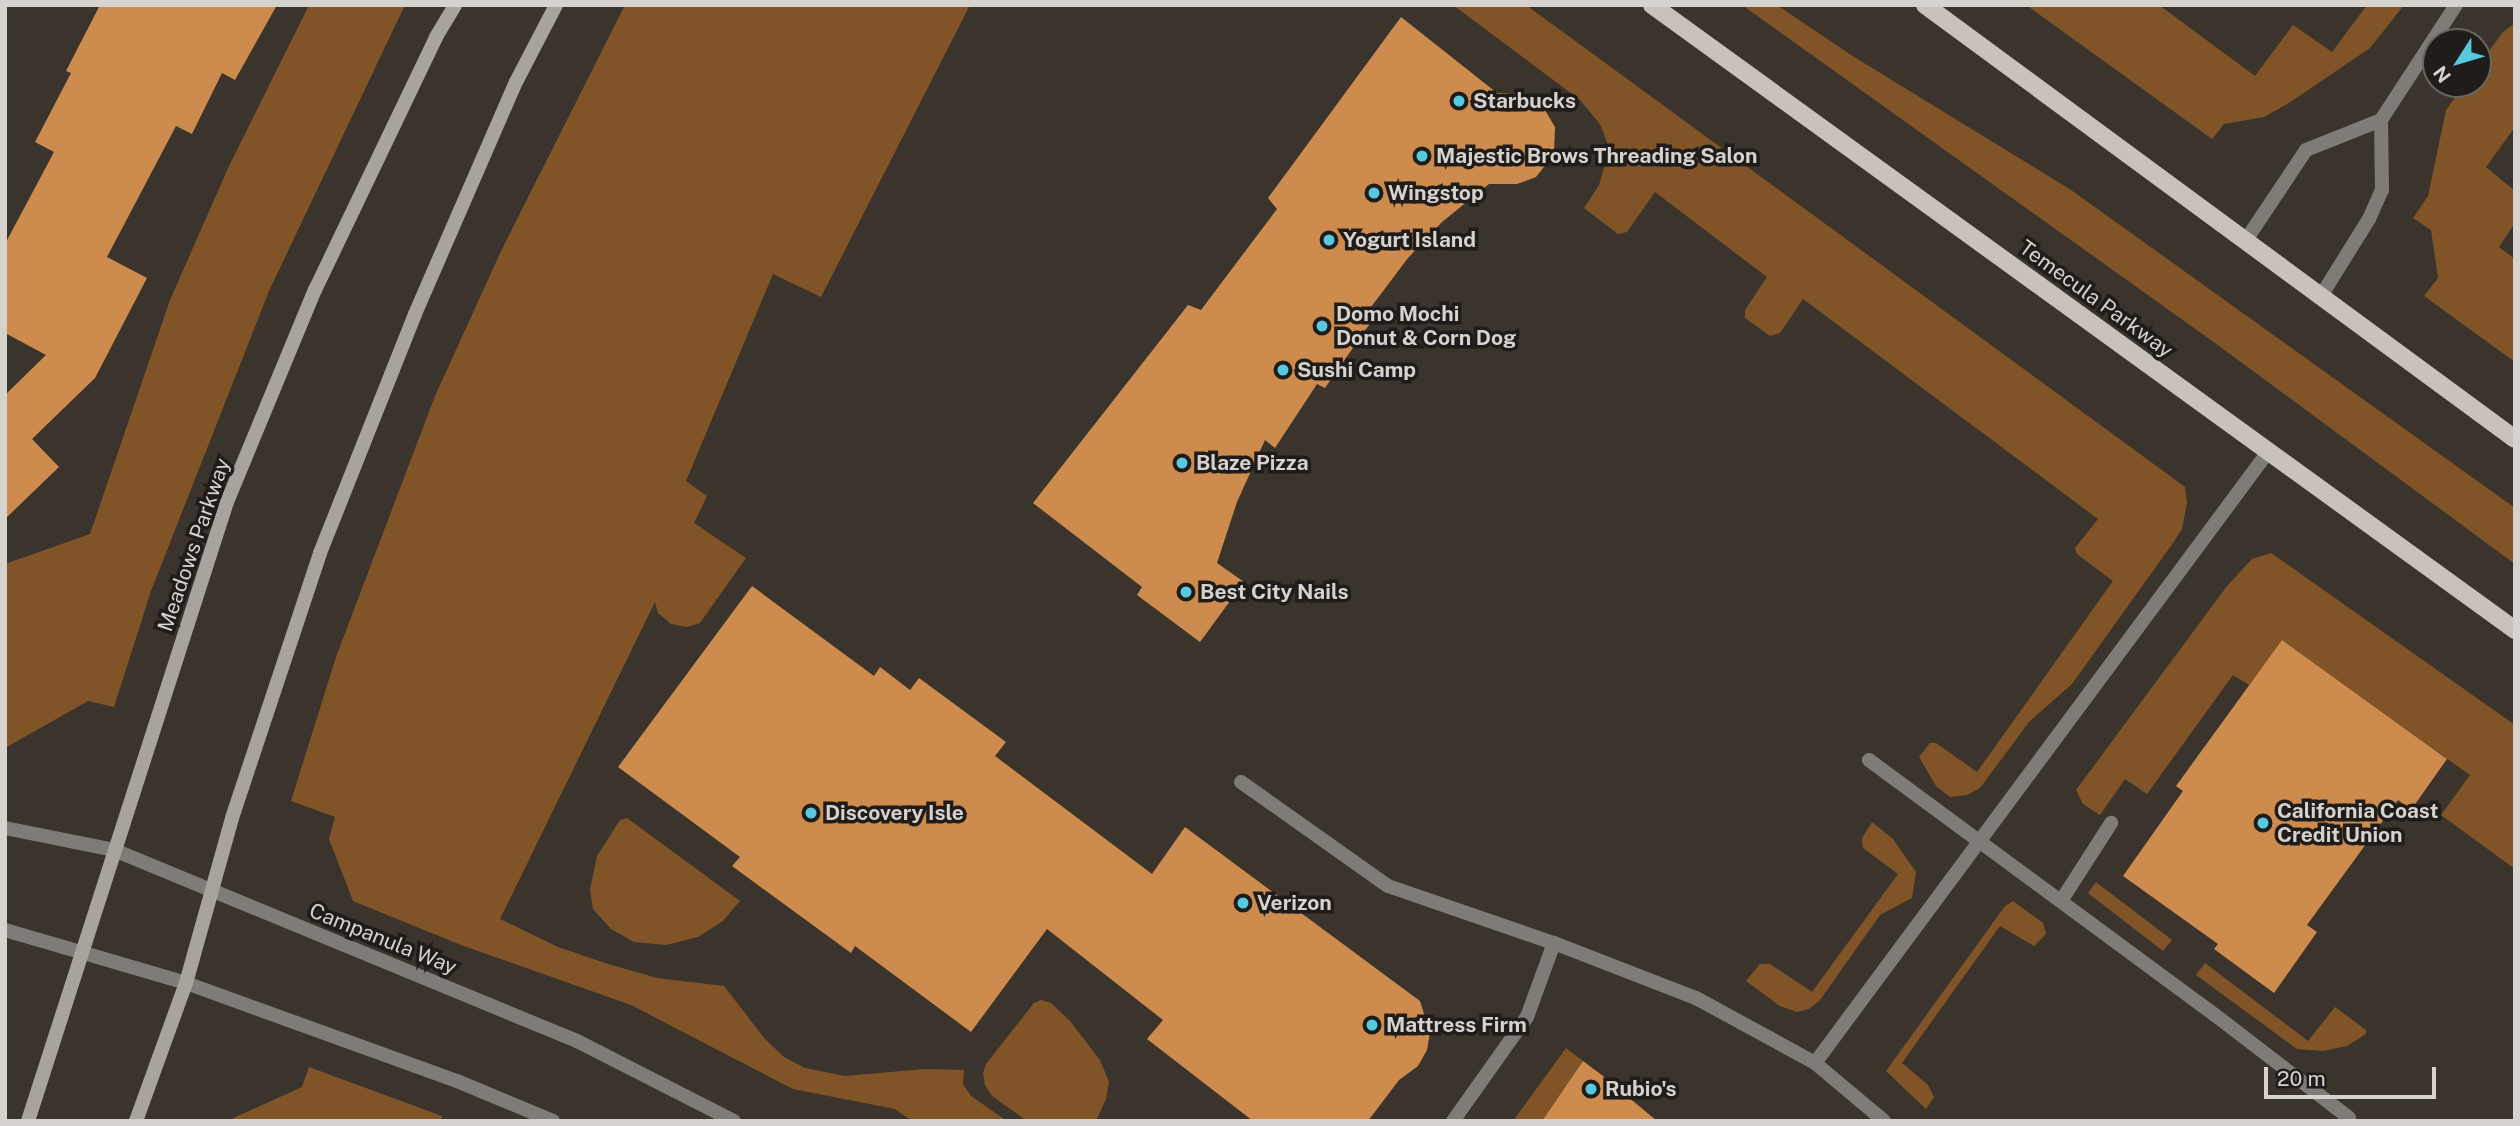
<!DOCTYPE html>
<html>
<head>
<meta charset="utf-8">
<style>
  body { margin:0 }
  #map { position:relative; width:2520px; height:1126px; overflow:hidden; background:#3b342d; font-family:"Public Sans",sans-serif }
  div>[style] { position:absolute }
  .green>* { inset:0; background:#815427 }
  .building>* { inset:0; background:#cd8c4d }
  .service>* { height:14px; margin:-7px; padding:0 7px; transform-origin:7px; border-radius:7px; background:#7f7c78 }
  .tertiary>* { height:14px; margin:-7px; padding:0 7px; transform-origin:7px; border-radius:7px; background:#7f7c78 }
  .secondary>* { height:14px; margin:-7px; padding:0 7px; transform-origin:7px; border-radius:7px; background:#a9a39e }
  .primary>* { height:18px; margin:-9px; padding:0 9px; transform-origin:9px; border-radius:9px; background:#c9c2bb }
  .dots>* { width:19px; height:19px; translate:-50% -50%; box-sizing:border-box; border:4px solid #1f1c19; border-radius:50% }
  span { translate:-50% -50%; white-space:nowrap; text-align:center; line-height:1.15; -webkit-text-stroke:7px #1f1c19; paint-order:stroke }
  .poi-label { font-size:21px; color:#d6d2ce; font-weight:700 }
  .left { translate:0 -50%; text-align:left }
  .street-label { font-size:21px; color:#d6d2ce }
  .frame { position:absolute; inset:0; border:7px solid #d6d2ce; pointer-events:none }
  .north { position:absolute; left:2422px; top:28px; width:70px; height:70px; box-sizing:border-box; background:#1f1c19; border:2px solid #686561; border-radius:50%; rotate:233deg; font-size:19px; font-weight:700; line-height:28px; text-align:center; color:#d6d2ce }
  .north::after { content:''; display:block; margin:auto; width:24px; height:32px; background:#56c9e0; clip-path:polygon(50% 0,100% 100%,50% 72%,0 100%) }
  .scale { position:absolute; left:2264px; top:1067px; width:172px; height:32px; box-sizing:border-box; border:4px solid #d6d2ce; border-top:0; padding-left:9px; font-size:21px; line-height:24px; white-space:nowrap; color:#d6d2ce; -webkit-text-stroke:5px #1f1c19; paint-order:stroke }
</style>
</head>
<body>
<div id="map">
  <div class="green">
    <div style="clip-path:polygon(309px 5px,405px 5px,269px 291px,151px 591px,114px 707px,88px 701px,5px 748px,5px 564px,90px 534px,170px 300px,229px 166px)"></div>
    <div style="clip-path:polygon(625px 5px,970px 5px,821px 297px,773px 274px,686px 481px,707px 496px,694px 523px,746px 558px,700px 623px,687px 627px,671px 624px,658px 613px,655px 602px,500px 919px,558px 947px,605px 963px,657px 978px,724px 986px,765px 1039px,784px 1057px,805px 1068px,845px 1076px,925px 1069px,964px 1070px,963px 1084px,971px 1096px,1007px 1121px,912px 1121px,895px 1109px,793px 1089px,631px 1005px,461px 945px,353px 901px,329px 839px,335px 817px,291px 801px,336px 657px,435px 396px,502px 249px)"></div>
    <div style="clip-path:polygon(1453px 5px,1526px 5px,2185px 487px,2187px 503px,2182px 529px,2173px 543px,2072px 684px,2029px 722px,1980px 788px,1967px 795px,1950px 797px,1936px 786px,1919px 757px,1930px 743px,1936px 743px,1977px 772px,2113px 581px,2077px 554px,2075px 548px,2098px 519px,1803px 299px,1780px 333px,1770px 336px,1745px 318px,1745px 310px,1767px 277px,1655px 192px,1627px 232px,1618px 234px,1584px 208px,1599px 185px,1605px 164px,1607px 142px,1600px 124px,1580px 100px)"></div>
    <div style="clip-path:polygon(1742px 5px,1777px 5px,1851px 55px,2071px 190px,2515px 508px,2515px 564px,2215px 343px)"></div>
    <div style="clip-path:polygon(2026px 5px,2159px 5px,2255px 76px,2293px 25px,2332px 52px,2367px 5px,2404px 5px,2370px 48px,2289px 103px,2264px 117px,2224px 124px,2212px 139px)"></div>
    <div style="clip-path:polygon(2515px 23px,2515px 127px,2486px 167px,2515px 191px,2515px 223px,2499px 247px,2515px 259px,2515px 362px,2424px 296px,2438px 278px,2431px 230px,2413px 218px,2428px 196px,2446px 110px,2465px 84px,2478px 84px,2478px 66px,2503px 32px)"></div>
    <div style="clip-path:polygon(2271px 553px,2515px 725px,2515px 869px,2441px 815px,2470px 775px,2283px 641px,2249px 685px,2233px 675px,2147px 794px,2125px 779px,2100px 815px,2083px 804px,2076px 790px,2227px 586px,2252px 559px)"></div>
    <div style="clip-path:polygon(627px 818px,740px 901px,723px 921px,698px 937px,666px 945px,634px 942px,611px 929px,593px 909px,590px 890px,597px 856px,620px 820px)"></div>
    <div style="clip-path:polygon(1872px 822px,1893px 839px,1916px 872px,1912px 898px,1880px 915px,1820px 1000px,1809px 1009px,1797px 1012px,1780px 1006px,1746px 981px,1760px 964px,1770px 964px,1812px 992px,1898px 874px,1863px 848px,1862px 838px)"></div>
    <div style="clip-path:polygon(2096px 882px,2172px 940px,2163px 951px,2088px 893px)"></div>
    <div style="clip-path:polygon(2013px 901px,2043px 923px,2046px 934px,2034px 946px,2000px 926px,1902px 1063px,1928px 1085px,1934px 1097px,1926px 1109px,1886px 1071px,2005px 906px)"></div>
    <div style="clip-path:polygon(2205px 963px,2308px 1041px,2335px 1007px,2366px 1030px,2366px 1034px,2347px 1046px,2323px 1051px,2297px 1049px,2196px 975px)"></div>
    <div style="clip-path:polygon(1041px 1000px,1051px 1003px,1070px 1021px,1100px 1060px,1109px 1082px,1106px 1099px,1096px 1121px,1027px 1121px,992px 1096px,985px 1085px,983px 1073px,986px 1064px,1034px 1003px)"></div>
    <div style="clip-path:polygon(1566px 1048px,1583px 1061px,1542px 1121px,1513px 1121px)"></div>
    <div style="clip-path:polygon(309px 1067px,442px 1116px,441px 1121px,227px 1121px,302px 1087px)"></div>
  </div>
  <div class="building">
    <div style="clip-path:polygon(100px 5px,277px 5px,235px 80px,222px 73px,192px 134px,176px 126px,107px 257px,147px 278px,95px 378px,32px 439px,59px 467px,5px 519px,5px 395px,46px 355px,5px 333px,5px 244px,54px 152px,35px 142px,71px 73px,66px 71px)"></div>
    <div style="clip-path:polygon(1401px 17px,1497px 93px,1519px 94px,1542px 105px,1555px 127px,1554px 154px,1536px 177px,1517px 184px,1489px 184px,1442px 222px,1408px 258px,1371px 307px,1378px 312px,1325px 388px,1317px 384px,1275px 448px,1265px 440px,1237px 502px,1217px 563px,1244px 582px,1200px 642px,1137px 595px,1142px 587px,1033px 503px,1188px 305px,1201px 310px,1277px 209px,1268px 198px)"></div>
    <div style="clip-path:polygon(752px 586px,874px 676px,880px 667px,910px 690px,919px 678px,1006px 742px,995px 756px,1152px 874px,1185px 827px,1420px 1001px,1430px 1033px,1427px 1050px,1418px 1066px,1399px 1080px,1368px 1121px,1253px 1121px,1147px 1039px,1163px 1020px,1047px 929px,971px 1032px,855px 946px,851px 953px,732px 866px,740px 857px,618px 767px)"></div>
    <div style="clip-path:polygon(2282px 640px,2447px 759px,2411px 810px,2398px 800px,2307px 925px,2317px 932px,2274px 993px,2214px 949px,2218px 944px,2123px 876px,2183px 791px,2176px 786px)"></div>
    <div style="clip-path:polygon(1583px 1061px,1603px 1076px,1657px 1121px,1542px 1121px)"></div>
  </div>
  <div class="service">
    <div style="left:2246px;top:240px;width:108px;rotate:-56.3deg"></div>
    <div style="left:2306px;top:150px;width:81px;rotate:-21.8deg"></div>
    <div style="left:2321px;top:296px;width:91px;rotate:-58.1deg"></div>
    <div style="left:2369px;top:219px;width:32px;rotate:-66deg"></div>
    <div style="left:2382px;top:190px;width:70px;rotate:-90.8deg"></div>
    <div style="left:2381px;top:120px;width:137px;rotate:-56.9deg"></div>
    <div style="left:1869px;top:760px;width:430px;rotate:36.4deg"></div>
    <div style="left:2215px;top:1015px;width:169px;rotate:37.5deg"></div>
    <div style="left:1241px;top:782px;width:180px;rotate:35.3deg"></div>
    <div style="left:1388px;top:886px;width:176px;rotate:19deg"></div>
    <div style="left:1554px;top:943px;width:152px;rotate:21.2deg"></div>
    <div style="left:1696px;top:998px;width:136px;rotate:28.6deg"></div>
    <div style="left:1815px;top:1063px;width:90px;rotate:40deg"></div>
    <div style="left:2061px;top:901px;width:93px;rotate:-57.3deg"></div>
    <div style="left:1815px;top:1063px;width:761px;rotate:-53.45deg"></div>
    <div style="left:1453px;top:1121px;width:128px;rotate:-54.6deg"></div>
    <div style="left:1527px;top:1017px;width:79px;rotate:-70deg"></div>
  </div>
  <div class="tertiary">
    <div style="left:5px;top:828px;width:111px;rotate:11.4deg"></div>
    <div style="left:114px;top:850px;width:501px;rotate:22.42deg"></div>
    <div style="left:577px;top:1041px;width:176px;rotate:27deg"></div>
    <div style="left:5px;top:930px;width:189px;rotate:16.3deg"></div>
    <div style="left:186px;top:983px;width:288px;rotate:19.9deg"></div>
    <div style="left:457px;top:1081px;width:104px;rotate:22.6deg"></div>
  </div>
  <div class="secondary">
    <div style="left:28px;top:1121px;width:650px;rotate:-72.18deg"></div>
    <div style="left:227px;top:502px;width:230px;rotate:-67.5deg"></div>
    <div style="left:315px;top:290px;width:280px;rotate:-64.4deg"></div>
    <div style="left:436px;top:37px;width:37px;rotate:-59deg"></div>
    <div style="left:136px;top:1121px;width:147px;rotate:-70.1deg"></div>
    <div style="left:186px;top:983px;width:171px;rotate:-74.4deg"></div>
    <div style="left:232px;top:818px;width:279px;rotate:-71.6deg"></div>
    <div style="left:320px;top:553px;width:257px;rotate:-68.3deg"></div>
    <div style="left:415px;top:314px;width:253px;rotate:-66.5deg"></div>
    <div style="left:516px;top:82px;width:87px;rotate:-62.5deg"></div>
  </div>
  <div class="primary">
    <div style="left:1652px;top:5px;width:1066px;rotate:35.91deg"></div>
    <div style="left:1925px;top:5px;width:732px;rotate:36.34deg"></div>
  </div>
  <div class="dots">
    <div style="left:1459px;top:101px;background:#56c9e0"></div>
    <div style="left:1422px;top:156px;background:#56c9e0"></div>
    <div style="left:1374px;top:193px;background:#56c9e0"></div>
    <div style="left:1329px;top:240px;background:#56c9e0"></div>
    <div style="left:1322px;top:326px;background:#56c9e0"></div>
    <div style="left:1283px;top:370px;background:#56c9e0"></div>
    <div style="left:1182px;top:463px;background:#56c9e0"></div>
    <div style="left:1186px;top:592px;background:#56c9e0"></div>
    <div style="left:811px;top:813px;background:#56c9e0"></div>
    <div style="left:2263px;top:823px;background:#56c9e0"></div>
    <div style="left:1243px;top:903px;background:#56c9e0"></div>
    <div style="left:1372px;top:1025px;background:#56c9e0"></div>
    <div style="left:1591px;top:1089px;background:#56c9e0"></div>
  </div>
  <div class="poi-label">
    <span class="left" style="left:1473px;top:101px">Starbucks</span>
    <span class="left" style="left:1436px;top:156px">Majestic Brows Threading Salon</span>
    <span class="left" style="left:1388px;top:193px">Wingstop</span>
    <span class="left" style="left:1343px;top:240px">Yogurt Island</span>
    <span class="left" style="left:1336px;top:326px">Domo Mochi<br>Donut &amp; Corn Dog</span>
    <span class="left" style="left:1297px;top:370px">Sushi Camp</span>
    <span class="left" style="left:1196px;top:463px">Blaze Pizza</span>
    <span class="left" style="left:1200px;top:592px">Best City Nails</span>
    <span class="left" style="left:2277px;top:823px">California Coast<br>Credit Union</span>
    <span class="left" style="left:825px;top:813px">Discovery Isle</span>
    <span class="left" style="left:1257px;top:903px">Verizon</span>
    <span class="left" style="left:1386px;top:1025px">Mattress Firm</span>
    <span class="left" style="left:1605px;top:1089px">Rubio's</span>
  </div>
  <div class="street-label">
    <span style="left:2096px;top:299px;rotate:36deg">Temecula Parkway</span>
    <span style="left:194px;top:545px;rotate:-71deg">Meadows Parkway</span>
    <span style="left:383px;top:939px;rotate:22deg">Campanula Way</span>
  </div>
  <div class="frame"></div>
  <div class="north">N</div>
  <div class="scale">20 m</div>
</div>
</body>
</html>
